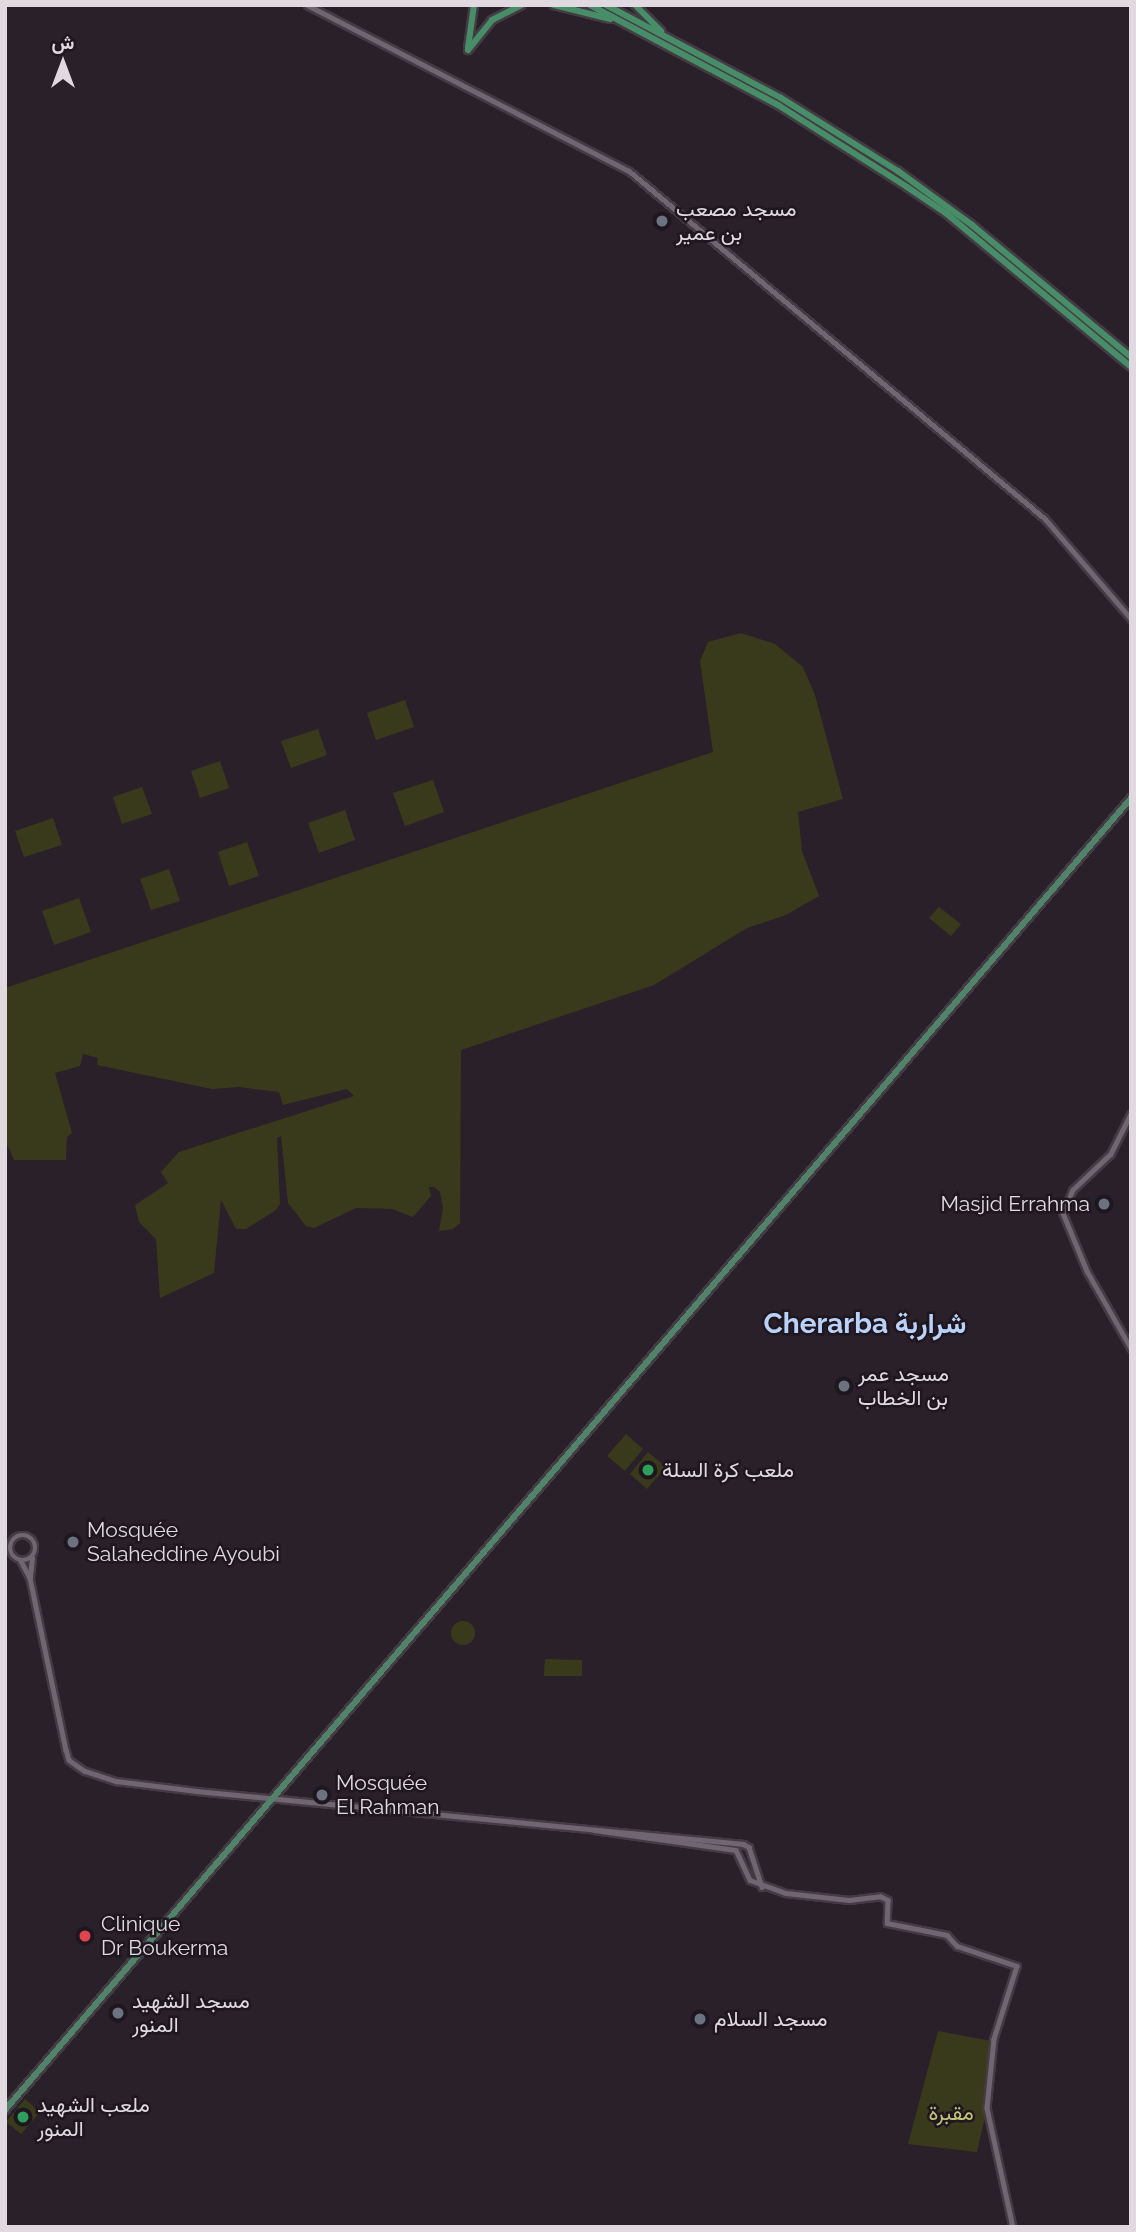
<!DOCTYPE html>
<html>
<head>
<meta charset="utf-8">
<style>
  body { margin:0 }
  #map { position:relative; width:1136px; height:2232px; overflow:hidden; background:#292029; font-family:Raleway,Vazirmatn,sans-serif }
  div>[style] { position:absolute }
  .green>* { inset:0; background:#393a1b }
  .round { border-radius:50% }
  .roads { filter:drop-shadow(2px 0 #433c43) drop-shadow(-2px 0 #433c43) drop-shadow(0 2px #433c43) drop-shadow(0 -2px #433c43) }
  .tertiary>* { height:4.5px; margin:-2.25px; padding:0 2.25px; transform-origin:2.25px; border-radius:2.25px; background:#706570 }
  .tertiary>.ring { margin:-2.25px; padding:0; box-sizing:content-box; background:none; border:4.5px solid #706570; border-radius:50% }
  .secondary>* { height:5px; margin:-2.5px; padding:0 2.5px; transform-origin:2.5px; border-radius:2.5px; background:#706570 }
  .primary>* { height:6px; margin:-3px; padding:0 3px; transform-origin:3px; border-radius:3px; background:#51836a }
  .trunk>* { height:6px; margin:-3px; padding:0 3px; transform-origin:3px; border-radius:3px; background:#478d68 }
  .dots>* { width:19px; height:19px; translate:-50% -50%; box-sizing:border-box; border:4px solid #1f1720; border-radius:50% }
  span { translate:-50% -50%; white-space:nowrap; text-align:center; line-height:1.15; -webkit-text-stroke:5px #1f1720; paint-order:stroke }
  .poi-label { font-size:21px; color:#e0dae0 }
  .left { translate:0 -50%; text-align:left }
  .right { translate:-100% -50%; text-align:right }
  .park-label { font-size:21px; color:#c0c476 }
  .district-label { font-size:28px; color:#bad2f9; font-weight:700 }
  .frame { position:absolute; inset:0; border:7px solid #e0dae0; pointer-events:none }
  .north { position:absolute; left:28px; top:28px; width:70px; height:70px; -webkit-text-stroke:5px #1f1720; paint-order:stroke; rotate:0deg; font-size:19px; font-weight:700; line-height:28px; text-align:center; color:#e0dae0 }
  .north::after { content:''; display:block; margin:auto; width:24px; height:32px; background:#e0dae0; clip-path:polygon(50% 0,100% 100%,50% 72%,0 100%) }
</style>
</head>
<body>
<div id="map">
  <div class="green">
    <div style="clip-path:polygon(741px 633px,775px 644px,803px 667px,815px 695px,843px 799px,798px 812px,802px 851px,819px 896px,786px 915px,747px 928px,654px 985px,461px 1050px,460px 1223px,453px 1229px,439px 1231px,443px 1208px,440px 1192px,434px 1187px,429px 1187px,431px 1196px,413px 1217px,392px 1209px,356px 1208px,314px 1228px,306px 1226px,288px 1203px,281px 1136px,277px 1138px,280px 1204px,276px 1210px,246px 1229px,236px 1229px,221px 1200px,214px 1273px,160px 1298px,156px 1239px,139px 1222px,135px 1205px,168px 1183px,161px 1172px,179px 1152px,354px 1096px,347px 1089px,283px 1105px,279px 1092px,239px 1087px,212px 1089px,97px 1065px,98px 1058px,83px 1054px,80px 1066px,55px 1073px,72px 1133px,67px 1137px,66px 1160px,14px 1160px,5px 1140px,5px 988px,713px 752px,700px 661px,708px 642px)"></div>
    <div style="clip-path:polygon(405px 700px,414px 727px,376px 740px,367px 713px)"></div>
    <div style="clip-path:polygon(318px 729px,327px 755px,291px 768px,281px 741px)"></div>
    <div style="clip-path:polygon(220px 761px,229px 788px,200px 798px,191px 771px)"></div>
    <div style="clip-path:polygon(433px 780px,444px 812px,405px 826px,393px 793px)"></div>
    <div style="clip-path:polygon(142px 787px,152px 814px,122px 824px,113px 797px)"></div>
    <div style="clip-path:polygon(345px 810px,355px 840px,319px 853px,308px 823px)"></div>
    <div style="clip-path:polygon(53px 818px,62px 845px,24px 857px,15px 831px)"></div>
    <div style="clip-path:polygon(247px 842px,259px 876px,229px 886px,218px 852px)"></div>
    <div style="clip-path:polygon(169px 869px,180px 901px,151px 910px,140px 879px)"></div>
    <div style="clip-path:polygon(79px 898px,91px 932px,54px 945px,42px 911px)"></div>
    <div style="clip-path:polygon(939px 907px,961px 924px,951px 936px,929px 918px)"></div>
    <div style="clip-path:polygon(626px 1434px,643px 1449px,625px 1471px,607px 1456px)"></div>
    <div style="clip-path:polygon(648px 1452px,666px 1467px,647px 1489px,630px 1474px)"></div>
    <div class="round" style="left:451px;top:1621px;width:24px;height:24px"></div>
    <div style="clip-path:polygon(545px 1659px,582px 1660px,582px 1676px,544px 1676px)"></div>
    <div style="clip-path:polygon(938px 2031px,991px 2041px,987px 2108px,977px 2152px,908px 2144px)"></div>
    <div style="clip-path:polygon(25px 2099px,40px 2112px,21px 2134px,6px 2122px)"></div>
  </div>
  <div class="roads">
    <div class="tertiary">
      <div style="left:1131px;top:1114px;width:45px;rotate:116.6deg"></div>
      <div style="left:1111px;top:1154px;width:52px;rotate:136.5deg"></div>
      <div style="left:1073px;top:1190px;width:25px;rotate:113deg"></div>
      <div style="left:1063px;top:1213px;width:63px;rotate:67.5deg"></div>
      <div style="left:1087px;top:1271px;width:89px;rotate:60.3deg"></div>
      <div class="ring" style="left:10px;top:1535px;width:21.5px;height:21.5px"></div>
      <div style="left:21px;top:1561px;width:19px;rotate:62deg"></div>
      <div style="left:30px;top:1578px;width:176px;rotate:78.2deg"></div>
      <div style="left:66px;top:1750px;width:10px;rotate:73deg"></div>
      <div style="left:69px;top:1760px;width:19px;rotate:35deg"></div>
      <div style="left:85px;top:1771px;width:33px;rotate:18deg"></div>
      <div style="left:116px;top:1781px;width:81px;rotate:7.1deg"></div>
      <div style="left:196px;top:1791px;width:550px;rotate:5.53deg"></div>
      <div style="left:743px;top:1844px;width:7px;rotate:27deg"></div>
      <div style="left:749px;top:1847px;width:42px;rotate:72deg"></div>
      <div style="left:30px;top:1577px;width:19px;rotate:-84deg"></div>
      <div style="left:594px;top:1830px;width:143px;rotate:8deg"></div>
      <div style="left:736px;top:1850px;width:33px;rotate:65deg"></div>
      <div style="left:750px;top:1880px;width:38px;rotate:20deg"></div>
      <div style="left:786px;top:1893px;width:63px;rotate:6.3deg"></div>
      <div style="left:849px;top:1900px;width:31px;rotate:-7deg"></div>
      <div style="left:880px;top:1896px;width:9px;rotate:27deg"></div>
      <div style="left:888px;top:1900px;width:23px;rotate:92deg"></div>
      <div style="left:887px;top:1923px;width:61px;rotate:11.3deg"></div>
      <div style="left:947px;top:1935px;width:15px;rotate:48deg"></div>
      <div style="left:957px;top:1946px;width:63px;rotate:18.4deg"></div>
      <div style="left:1017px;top:1966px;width:77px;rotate:107.5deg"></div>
      <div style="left:994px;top:2039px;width:69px;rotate:95.8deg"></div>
      <div style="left:987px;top:2108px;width:122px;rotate:77.7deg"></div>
    </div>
    <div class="secondary">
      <div style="left:307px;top:5px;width:362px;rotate:27.3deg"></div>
      <div style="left:629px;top:171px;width:542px;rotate:39.91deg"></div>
      <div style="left:1045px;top:519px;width:132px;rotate:49.3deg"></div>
    </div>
    <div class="primary">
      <div style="left:5px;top:2110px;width:1729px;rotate:-49.36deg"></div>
    </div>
    <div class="trunk">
      <div style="left:554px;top:5px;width:58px;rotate:14deg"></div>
      <div style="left:590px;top:5px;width:213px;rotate:28deg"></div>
      <div style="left:778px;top:105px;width:153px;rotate:32.4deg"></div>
      <div style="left:907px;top:187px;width:48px;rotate:34deg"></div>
      <div style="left:947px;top:214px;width:239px;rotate:39.7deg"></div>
      <div style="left:606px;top:5px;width:198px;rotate:28deg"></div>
      <div style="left:781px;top:98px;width:138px;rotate:32deg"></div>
      <div style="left:898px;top:171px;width:92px;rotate:36.1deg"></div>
      <div style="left:972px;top:225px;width:207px;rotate:39.7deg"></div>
      <div style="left:635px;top:5px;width:37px;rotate:45deg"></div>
      <div style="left:468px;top:48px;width:43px;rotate:-82.1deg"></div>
      <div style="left:468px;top:50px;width:38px;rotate:-51deg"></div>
      <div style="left:492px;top:20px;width:33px;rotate:-27deg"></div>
    </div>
  </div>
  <div class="dots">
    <div style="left:662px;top:221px;background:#6b7280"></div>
    <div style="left:1104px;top:1204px;background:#6b7280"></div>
    <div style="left:844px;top:1386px;background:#6b7280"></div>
    <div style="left:648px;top:1470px;background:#2e9e5b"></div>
    <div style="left:73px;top:1542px;background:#6b7280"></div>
    <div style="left:322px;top:1795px;background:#6b7280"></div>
    <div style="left:85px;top:1936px;background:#e0444e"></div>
    <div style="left:118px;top:2013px;background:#6b7280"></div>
    <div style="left:700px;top:2019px;background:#6b7280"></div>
    <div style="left:23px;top:2117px;background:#2e9e5b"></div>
  </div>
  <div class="poi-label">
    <span class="left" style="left:676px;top:221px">مسجد مصعب<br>بن عمير</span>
    <span class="right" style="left:1090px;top:1204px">Masjid Errahma</span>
    <span class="left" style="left:858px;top:1386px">مسجد عمر<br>بن الخطاب</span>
    <span class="left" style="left:662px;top:1470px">ملعب كرة السلة</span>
    <span class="left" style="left:87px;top:1542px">Mosquée<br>Salaheddine Ayoubi</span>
    <span class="left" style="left:336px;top:1795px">Mosquée<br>El Rahman</span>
    <span class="left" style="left:101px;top:1936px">Clinique<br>Dr Boukerma</span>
    <span class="left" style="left:132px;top:2013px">مسجد الشهيد<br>المنور</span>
    <span class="left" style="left:714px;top:2019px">مسجد السلام</span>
    <span class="left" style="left:37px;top:2117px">ملعب الشهيد<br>المنور</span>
  </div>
  <div class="park-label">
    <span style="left:951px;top:2113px">مقبرة</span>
  </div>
  <div class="district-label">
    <span style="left:865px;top:1324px">Cherarba شراربة</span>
  </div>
  <div class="frame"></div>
  <div class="north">ش</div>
</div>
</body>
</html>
